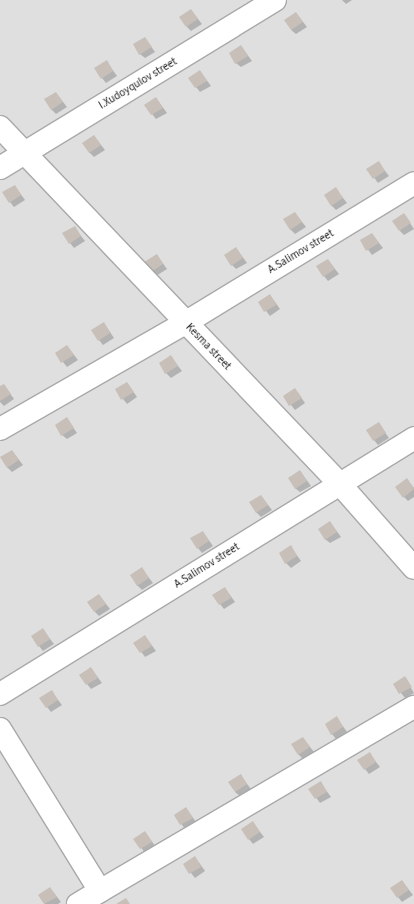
<!DOCTYPE html>
<html>
<head>
<meta charset="utf-8">
<style>
  body { margin:0 }
  #map { position:relative; width:414px; height:904px; overflow:hidden; background:#f2efe9; font-family:"Source Sans 3",sans-serif }
  div>[style] { position:absolute }
  .residential>* { inset:0; background:#e0dfdf }
  .shadow>* { inset:0; background:#0003 }
  .building>* { inset:0; background:#c7bfb8 }
  .roads { filter:drop-shadow(1px 0 #a9a9a9) drop-shadow(-1px 0 #a9a9a9) drop-shadow(0 1px #a9a9a9) drop-shadow(0 -1px #a9a9a9) }
  .street>* { height:22px; margin:-11px; padding:0 11px; transform-origin:11px; border-radius:11px; background:#fff }
  span { translate:-50% -50%; white-space:nowrap; text-align:center; line-height:1.15; -webkit-text-stroke:3px #fff; paint-order:stroke }
  .street-label { font-size:11px; color:#222 }
</style>
</head>
<body>
<div id="map">
  <div class="residential">
    <div style="clip-path:polygon(0 0,414px 0,414px 904px,0 904px)"></div>
  </div>
  <div class="shadow">
    <div style="clip-path:polygon(342px 0,352px 0,346px 4px)"></div>
    <div style="clip-path:polygon(191px 10px,202px 24px,191px 31px,187px 27px)"></div>
    <div style="clip-path:polygon(296px 13px,307px 27px,296px 34px,291px 30px)"></div>
    <div style="clip-path:polygon(145px 38px,155px 52px,145px 58px,140px 54px)"></div>
    <div style="clip-path:polygon(241px 46px,252px 61px,241px 67px,236px 63px)"></div>
    <div style="clip-path:polygon(107px 62px,117px 76px,106px 83px,102px 78px)"></div>
    <div style="clip-path:polygon(200px 71px,211px 86px,200px 92px,189px 78px)"></div>
    <div style="clip-path:polygon(56px 93px,67px 107px,56px 114px,51px 109px)"></div>
    <div style="clip-path:polygon(156px 98px,167px 113px,156px 119px,145px 105px)"></div>
    <div style="clip-path:polygon(94px 136px,105px 150px,94px 157px,89px 152px)"></div>
    <div style="clip-path:polygon(378px 162px,389px 176px,378px 183px,368px 169px)"></div>
    <div style="clip-path:polygon(15px 186px,25px 200px,14px 207px,10px 202px)"></div>
    <div style="clip-path:polygon(336px 189px,347px 203px,336px 210px,331px 205px)"></div>
    <div style="clip-path:polygon(295px 213px,306px 227px,295px 234px,290px 229px)"></div>
    <div style="clip-path:polygon(404px 214px,414px 229px,404px 235px,400px 231px)"></div>
    <div style="clip-path:polygon(74px 227px,85px 241px,74px 248px,70px 243px)"></div>
    <div style="clip-path:polygon(372px 234px,383px 248px,372px 255px,361px 240px)"></div>
    <div style="clip-path:polygon(236px 248px,247px 263px,236px 269px,232px 265px)"></div>
    <div style="clip-path:polygon(157px 255px,167px 269px,156px 276px,152px 272px)"></div>
    <div style="clip-path:polygon(328px 260px,339px 274px,328px 281px,324px 276px)"></div>
    <div style="clip-path:polygon(270px 295px,280px 309px,270px 316px,259px 302px)"></div>
    <div style="clip-path:polygon(104px 323px,114px 338px,103px 345px,99px 340px)"></div>
    <div style="clip-path:polygon(67px 346px,78px 360px,67px 367px,56px 353px)"></div>
    <div style="clip-path:polygon(171px 357px,182px 371px,171px 378px,166px 373px)"></div>
    <div style="clip-path:polygon(127px 383px,137px 397px,127px 404px,116px 390px)"></div>
    <div style="clip-path:polygon(4px 385px,14px 399px,4px 406px,0 402px,0 388px)"></div>
    <div style="clip-path:polygon(295px 389px,305px 403px,295px 410px,284px 396px)"></div>
    <div style="clip-path:polygon(67px 419px,77px 433px,67px 439px,62px 435px)"></div>
    <div style="clip-path:polygon(379px 424px,389px 438px,378px 445px,374px 440px)"></div>
    <div style="clip-path:polygon(12px 451px,23px 465px,12px 472px,7px 467px)"></div>
    <div style="clip-path:polygon(300px 471px,311px 486px,300px 492px,295px 488px)"></div>
    <div style="clip-path:polygon(407px 479px,414px 488px,414px 497px,408px 501px,404px 497px)"></div>
    <div style="clip-path:polygon(261px 496px,272px 510px,261px 517px,256px 512px)"></div>
    <div style="clip-path:polygon(330px 522px,341px 537px,330px 543px,325px 539px)"></div>
    <div style="clip-path:polygon(203px 532px,213px 546px,202px 553px,198px 548px)"></div>
    <div style="clip-path:polygon(291px 547px,301px 561px,291px 568px,286px 563px)"></div>
    <div style="clip-path:polygon(142px 569px,153px 583px,142px 590px,137px 585px)"></div>
    <div style="clip-path:polygon(225px 588px,235px 602px,224px 609px,220px 604px)"></div>
    <div style="clip-path:polygon(99px 595px,110px 609px,99px 616px,95px 612px)"></div>
    <div style="clip-path:polygon(43px 630px,54px 644px,43px 651px,39px 646px)"></div>
    <div style="clip-path:polygon(145px 636px,156px 651px,145px 657px,135px 643px)"></div>
    <div style="clip-path:polygon(91px 668px,102px 683px,91px 689px,80px 675px)"></div>
    <div style="clip-path:polygon(405px 678px,414px 693px,405px 698px,394px 684px)"></div>
    <div style="clip-path:polygon(51px 691px,62px 705px,51px 712px,47px 707px)"></div>
    <div style="clip-path:polygon(337px 718px,347px 732px,336px 739px,332px 734px)"></div>
    <div style="clip-path:polygon(303px 738px,314px 752px,303px 759px,298px 754px)"></div>
    <div style="clip-path:polygon(369px 753px,380px 767px,369px 774px,365px 769px)"></div>
    <div style="clip-path:polygon(240px 775px,251px 789px,240px 796px,235px 792px)"></div>
    <div style="clip-path:polygon(320px 782px,331px 797px,320px 803px,310px 789px)"></div>
    <div style="clip-path:polygon(186px 808px,196px 822px,185px 829px,175px 815px)"></div>
    <div style="clip-path:polygon(253px 823px,264px 837px,253px 844px,249px 839px)"></div>
    <div style="clip-path:polygon(145px 832px,156px 847px,145px 853px,135px 839px)"></div>
    <div style="clip-path:polygon(195px 857px,205px 871px,195px 878px,184px 864px)"></div>
    <div style="clip-path:polygon(402px 881px,413px 895px,402px 902px,398px 897px)"></div>
    <div style="clip-path:polygon(50px 888px,61px 902px,58px 904px,45px 904px,39px 895px)"></div>
  </div>
  <div class="building">
    <div style="clip-path:polygon(191px 9px,198px 19px,186px 27px,179px 17px)"></div>
    <div style="clip-path:polygon(296px 12px,303px 22px,291px 30px,284px 20px)"></div>
    <div style="clip-path:polygon(145px 37px,152px 47px,139px 55px,133px 44px)"></div>
    <div style="clip-path:polygon(241px 45px,248px 56px,235px 64px,229px 53px)"></div>
    <div style="clip-path:polygon(107px 60px,113px 71px,101px 79px,94px 68px)"></div>
    <div style="clip-path:polygon(200px 70px,207px 81px,195px 88px,188px 78px)"></div>
    <div style="clip-path:polygon(56px 92px,63px 102px,51px 110px,44px 99px)"></div>
    <div style="clip-path:polygon(156px 97px,163px 108px,151px 115px,144px 105px)"></div>
    <div style="clip-path:polygon(94px 135px,101px 145px,89px 153px,82px 143px)"></div>
    <div style="clip-path:polygon(379px 161px,385px 171px,373px 179px,366px 169px)"></div>
    <div style="clip-path:polygon(15px 185px,21px 195px,9px 203px,2px 192px)"></div>
    <div style="clip-path:polygon(336px 187px,343px 198px,331px 206px,324px 195px)"></div>
    <div style="clip-path:polygon(295px 212px,302px 222px,290px 230px,283px 219px)"></div>
    <div style="clip-path:polygon(404px 213px,411px 223px,399px 231px,392px 221px)"></div>
    <div style="clip-path:polygon(75px 226px,81px 236px,69px 244px,62px 233px)"></div>
    <div style="clip-path:polygon(372px 233px,379px 243px,366px 251px,360px 240px)"></div>
    <div style="clip-path:polygon(236px 247px,243px 258px,231px 266px,224px 255px)"></div>
    <div style="clip-path:polygon(157px 254px,163px 264px,151px 272px,144px 262px)"></div>
    <div style="clip-path:polygon(328px 259px,335px 269px,323px 277px,316px 266px)"></div>
    <div style="clip-path:polygon(270px 294px,276px 305px,264px 312px,258px 302px)"></div>
    <div style="clip-path:polygon(104px 322px,110px 333px,98px 341px,91px 330px)"></div>
    <div style="clip-path:polygon(67px 345px,74px 355px,61px 363px,55px 353px)"></div>
    <div style="clip-path:polygon(171px 355px,178px 366px,165px 374px,159px 363px)"></div>
    <div style="clip-path:polygon(127px 382px,134px 392px,121px 400px,115px 389px)"></div>
    <div style="clip-path:polygon(4px 384px,11px 394px,0 401px,0 386px)"></div>
    <div style="clip-path:polygon(295px 388px,302px 398px,289px 406px,283px 396px)"></div>
    <div style="clip-path:polygon(67px 417px,74px 428px,61px 436px,55px 425px)"></div>
    <div style="clip-path:polygon(379px 422px,386px 433px,373px 441px,366px 430px)"></div>
    <div style="clip-path:polygon(12px 450px,19px 460px,7px 468px,0 457px)"></div>
    <div style="clip-path:polygon(300px 470px,307px 481px,295px 489px,288px 478px)"></div>
    <div style="clip-path:polygon(407px 478px,414px 489px,403px 498px,395px 487px)"></div>
    <div style="clip-path:polygon(261px 495px,268px 505px,256px 513px,249px 502px)"></div>
    <div style="clip-path:polygon(330px 521px,337px 532px,325px 540px,318px 529px)"></div>
    <div style="clip-path:polygon(203px 531px,209px 541px,197px 549px,190px 538px)"></div>
    <div style="clip-path:polygon(291px 545px,297px 556px,285px 564px,279px 553px)"></div>
    <div style="clip-path:polygon(142px 567px,149px 578px,137px 586px,130px 575px)"></div>
    <div style="clip-path:polygon(225px 587px,231px 598px,219px 605px,212px 595px)"></div>
    <div style="clip-path:polygon(99px 594px,106px 604px,94px 612px,87px 602px)"></div>
    <div style="clip-path:polygon(43px 628px,50px 639px,38px 647px,31px 636px)"></div>
    <div style="clip-path:polygon(145px 635px,152px 646px,140px 653px,133px 643px)"></div>
    <div style="clip-path:polygon(91px 667px,98px 678px,86px 685px,79px 675px)"></div>
    <div style="clip-path:polygon(405px 676px,412px 687px,399px 694px,393px 684px)"></div>
    <div style="clip-path:polygon(52px 690px,58px 700px,46px 708px,39px 698px)"></div>
    <div style="clip-path:polygon(337px 716px,343px 727px,331px 735px,325px 724px)"></div>
    <div style="clip-path:polygon(303px 737px,310px 747px,298px 755px,291px 744px)"></div>
    <div style="clip-path:polygon(370px 752px,376px 762px,364px 770px,357px 760px)"></div>
    <div style="clip-path:polygon(241px 774px,247px 784px,235px 792px,228px 782px)"></div>
    <div style="clip-path:polygon(321px 781px,327px 792px,315px 799px,308px 789px)"></div>
    <div style="clip-path:polygon(186px 807px,193px 818px,180px 825px,174px 815px)"></div>
    <div style="clip-path:polygon(253px 821px,260px 832px,248px 840px,241px 829px)"></div>
    <div style="clip-path:polygon(145px 831px,152px 842px,140px 849px,133px 839px)"></div>
    <div style="clip-path:polygon(195px 856px,201px 867px,189px 874px,183px 864px)"></div>
    <div style="clip-path:polygon(402px 880px,409px 890px,397px 898px,390px 888px)"></div>
    <div style="clip-path:polygon(50px 887px,57px 897px,44px 904px,38px 895px)"></div>
    <div style="clip-path:polygon(126px 898px,130px 904px,116px 904px)"></div>
  </div>
  <div class="roads">
    <div class="street">
      <div style="left:0;top:127px;width:492px;rotate:46.4deg"></div>
      <div style="left:339px;top:483px;width:113px;rotate:48.6deg"></div>
      <div style="left:0;top:168px;width:322px;rotate:-31.4deg"></div>
      <div style="left:0;top:429px;width:213px;rotate:-29.8deg"></div>
      <div style="left:185px;top:323px;width:268px;rotate:-31.4deg"></div>
      <div style="left:0;top:694px;width:487px;rotate:-31.7deg"></div>
      <div style="left:0;top:729px;width:190px;rotate:58.3deg"></div>
      <div style="left:100px;top:891px;width:26px;rotate:149deg"></div>
      <div style="left:100px;top:891px;width:364px;rotate:-30.4deg"></div>
    </div>
  </div>
  <div class="street-label">
    <span style="left:138px;top:84px;rotate:-31deg">I.Хudoyqulov street</span>
    <span style="left:301px;top:252px;rotate:-31deg">A.Salimov street</span>
    <span style="left:208px;top:347px;rotate:46deg">Kesma street</span>
    <span style="left:207px;top:566px;rotate:-32deg">A.Salimov street</span>
  </div>
</div>
</body>
</html>
